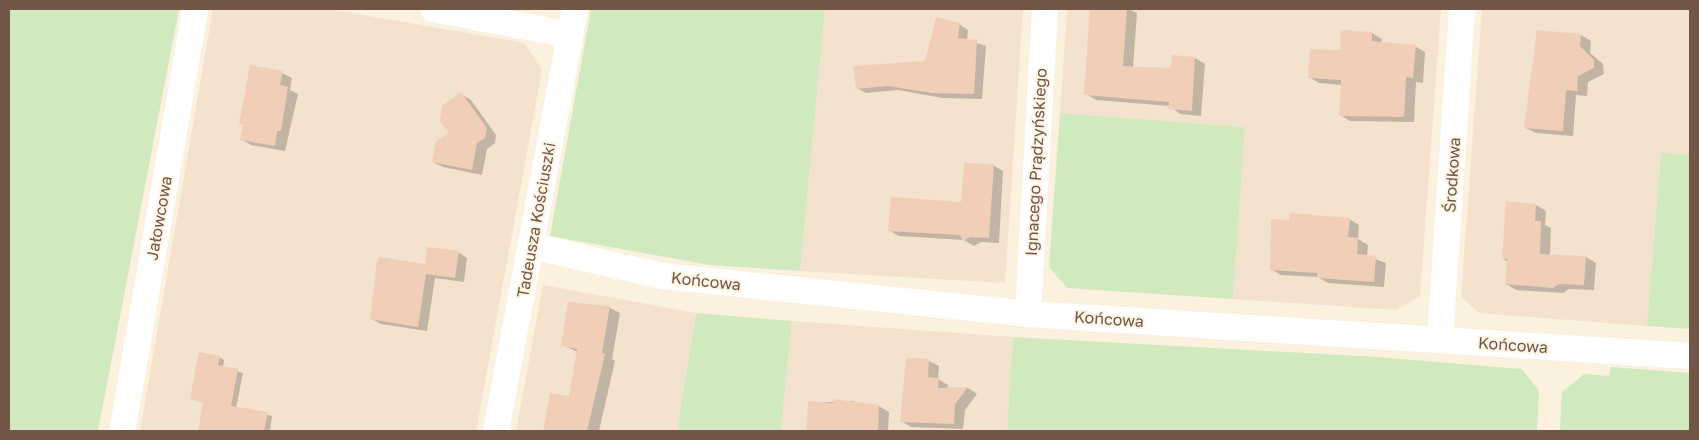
<!DOCTYPE html>
<html>
<head>
<meta charset="utf-8">
<style>
  body { margin:0 }
  #map { position:relative; width:1699px; height:440px; overflow:hidden; background:#fcf0df; font-family:"Golos Text",sans-serif }
  div>[style] { position:absolute }
  .residential>* { inset:0; background:#f3e2ce }
  .green>* { inset:0; background:#d0e9be }
  .shadow>* { inset:0; background:#0003 }
  .building>* { inset:0; background:#f1ceb7 }
  .minor>* { height:26px; margin:-13px; padding:0 13px; transform-origin:13px; border-radius:13px; background:#fff }
  span { translate:-50% -50%; white-space:nowrap; text-align:center; line-height:1.15; -webkit-text-stroke:4px #fff5e5; paint-order:stroke }
  .street-label { font-size:16px; color:#725647 }
  .frame { position:absolute; inset:0; border:10px solid #725647; pointer-events:none }
</style>
</head>
<body>
<div id="map">
  <div class="residential">
    <div style="clip-path:polygon(213px 9px,328px 9px,524px 43px,542px 70px,476px 431px,140px 431px)"></div>
    <div style="clip-path:polygon(825px 9px,1023px 9px,1005px 283px,800px 271px)"></div>
    <div style="clip-path:polygon(1067px 9px,1441px 9px,1420px 296px,1396px 310px,1233px 299px,1245px 127px,1060px 113px)"></div>
    <div style="clip-path:polygon(1482px 9px,1690px 9px,1690px 155px,1661px 154px,1647px 326px,1479px 313px,1461px 297px)"></div>
    <div style="clip-path:polygon(543px 285px,696px 313px,677px 431px,516px 431px)"></div>
    <div style="clip-path:polygon(792px 321px,1013px 337px,1007px 431px,781px 431px)"></div>
  </div>
  <div class="green">
    <div style="clip-path:polygon(9px 9px,179px 9px,98px 431px,9px 431px)"></div>
    <div style="clip-path:polygon(591px 9px,825px 9px,800px 271px,710px 265px,550px 236px)"></div>
    <div style="clip-path:polygon(1060px 113px,1245px 127px,1233px 299px,1067px 288px,1049px 267px)"></div>
    <div style="clip-path:polygon(1661px 153px,1690px 155px,1690px 329px,1647px 326px)"></div>
    <div style="clip-path:polygon(696px 313px,792px 321px,781px 431px,677px 431px)"></div>
    <div style="clip-path:polygon(1013px 337px,1378px 357px,1522px 369px,1539px 391px,1537px 431px,1007px 431px)"></div>
    <div style="clip-path:polygon(1611px 367px,1690px 373px,1690px 431px,1560px 431px,1562px 392px,1584px 374px,1609px 376px)"></div>
  </div>
  <div class="shadow">
    <div style="clip-path:polygon(1091px 9px,1129px 9px,1137px 13px,1133px 67px,1172px 69px,1195px 58px,1205px 64px,1201px 116px,1180px 114px,1170px 106px,1096px 100px,1086px 94px)"></div>
    <div style="clip-path:polygon(959px 24px,968px 30px,967px 40px,986px 46px,982px 99px,942px 98px,898px 90px,866px 93px,857px 88px,926px 62px)"></div>
    <div style="clip-path:polygon(1538px 31px,1581px 35px,1591px 41px,1590px 53px,1603px 64px,1604px 74px,1588px 82px,1587px 96px,1576px 95px,1573px 136px,1536px 133px,1526px 128px)"></div>
    <div style="clip-path:polygon(1372px 33px,1382px 39px,1381px 43px,1415px 46px,1425px 52px,1423px 83px,1416px 82px,1414px 122px,1350px 121px,1340px 115px,1342px 85px,1319px 83px,1309px 77px)"></div>
    <div style="clip-path:polygon(282px 73px,292px 78px,290px 90px,298px 94px,285px 151px,251px 145px,241px 139px,244px 125px,241px 123px)"></div>
    <div style="clip-path:polygon(461px 94px,471px 100px,496px 135px,495px 143px,487px 149px,482px 175px,443px 167px,433px 162px,451px 133px)"></div>
    <div style="clip-path:polygon(993px 165px,1003px 171px,999px 243px,981px 242px,974px 246px,964px 240px,899px 236px,889px 230px,962px 203px)"></div>
    <div style="clip-path:polygon(1536px 205px,1546px 211px,1545px 225px,1551px 228px,1550px 255px,1586px 257px,1596px 263px,1594px 290px,1569px 289px,1563px 293px,1516px 290px,1506px 284px,1508px 262px,1503px 259px)"></div>
    <div style="clip-path:polygon(1349px 219px,1359px 225px,1358px 239px,1368px 245px,1367px 256px,1386px 263px,1384px 287px,1328px 283px,1318px 277px,1281px 275px,1271px 269px)"></div>
    <div style="clip-path:polygon(458px 252px,467px 258px,464px 282px,435px 278px,427px 331px,381px 324px,372px 319px,426px 265px)"></div>
    <div style="clip-path:polygon(569px 303px,610px 308px,620px 313px,612px 359px,615px 361px,599px 431px,544px 431px,551px 395px,570px 397px,578px 352px,562px 345px)"></div>
    <div style="clip-path:polygon(219px 357px,224px 360px,223px 367px,243px 373px,236px 408px,272px 416px,270px 431px,199px 431px,205px 403px,191px 399px)"></div>
    <div style="clip-path:polygon(907px 359px,929px 361px,939px 366px,938px 379px,948px 385px,948px 389px,968px 388px,977px 394px,965px 410px,963px 429px,911px 427px,901px 421px)"></div>
    <div style="clip-path:polygon(853px 401px,861px 405px,879px 406px,889px 412px,888px 431px,807px 431px,809px 403px)"></div>
  </div>
  <div class="building">
    <div style="clip-path:polygon(1090px 9px,1127px 9px,1123px 66px,1171px 68px,1172px 55px,1195px 57px,1192px 111px,1168px 109px,1169px 102px,1084px 95px)"></div>
    <div style="clip-path:polygon(936px 17px,960px 23px,958px 38px,977px 40px,974px 94px,932px 93px,888px 86px,856px 89px,853px 66px,925px 61px)"></div>
    <div style="clip-path:polygon(1341px 30px,1372px 32px,1372px 41px,1416px 45px,1413px 78px,1406px 77px,1404px 117px,1339px 116px,1341px 80px,1308px 78px,1310px 49px,1340px 50px)"></div>
    <div style="clip-path:polygon(1537px 30px,1581px 34px,1580px 46px,1594px 60px,1594px 68px,1578px 76px,1577px 91px,1566px 90px,1563px 131px,1524px 128px)"></div>
    <div style="clip-path:polygon(250px 65px,283px 71px,280px 85px,288px 87px,281px 131px,277px 131px,275px 146px,240px 140px,243px 124px,239px 124px)"></div>
    <div style="clip-path:polygon(461px 92px,487px 128px,485px 138px,477px 143px,472px 170px,432px 162px,436px 141px,449px 133px,440px 121px,442px 106px)"></div>
    <div style="clip-path:polygon(964px 163px,994px 164px,989px 238px,970px 237px,963px 241px,960px 235px,888px 231px,891px 197px,961px 202px)"></div>
    <div style="clip-path:polygon(1506px 201px,1536px 204px,1535px 221px,1541px 221px,1540px 254px,1586px 256px,1584px 285px,1558px 284px,1553px 288px,1505px 284px,1507px 259px,1502px 259px)"></div>
    <div style="clip-path:polygon(1290px 213px,1350px 218px,1348px 237px,1358px 238px,1357px 254px,1376px 256px,1374px 282px,1317px 278px,1317px 273px,1270px 270px,1271px 219px,1289px 220px)"></div>
    <div style="clip-path:polygon(427px 247px,459px 251px,455px 278px,426px 274px,418px 327px,370px 319px,377px 260px,380px 257px,425px 264px)"></div>
    <div style="clip-path:polygon(568px 302px,610px 306px,602px 353px,605px 354px,587px 431px,543px 431px,550px 393px,569px 396px,577px 349px,561px 346px)"></div>
    <div style="clip-path:polygon(199px 352px,220px 356px,218px 365px,238px 369px,231px 406px,268px 412px,264px 431px,198px 431px,203px 402px,190px 399px)"></div>
    <div style="clip-path:polygon(906px 358px,929px 359px,928px 377px,939px 378px,938px 388px,968px 387px,955px 404px,954px 424px,900px 422px)"></div>
    <div style="clip-path:polygon(833px 399px,879px 405px,878px 431px,806px 431px,808px 401px,833px 403px)"></div>
  </div>
  <div class="minor">
    <div style="left:433px;top:9px;width:139px;rotate:10.7deg"></div>
    <div style="left:532px;top:246px;width:133px;rotate:13deg"></div>
    <div style="left:662px;top:276px;width:368px;rotate:5.9deg"></div>
    <div style="left:1028px;top:314px;width:663px;rotate:3.63deg"></div>
    <div style="left:1028px;top:314px;width:305px;rotate:-86.8deg"></div>
    <div style="left:1440px;top:340px;width:332px;rotate:-86.2deg"></div>
    <div style="left:123px;top:427px;width:424px;rotate:-80.2deg"></div>
    <div style="left:496px;top:431px;width:429px;rotate:-79.4deg"></div>
  </div>
  <div class="street-label">
    <span style="left:1036px;top:162px;rotate:-87deg">Ignacego Prądzyńskiego</span>
    <span style="left:1452px;top:175px;rotate:-86deg">Środkowa</span>
    <span style="left:159px;top:218px;rotate:-80deg">Jałowcowa</span>
    <span style="left:536px;top:220px;rotate:-80deg">Tadeusza Kościuszki</span>
    <span style="left:706px;top:281px;rotate:6deg">Końcowa</span>
    <span style="left:1109px;top:319px;rotate:4deg">Końcowa</span>
    <span style="left:1513px;top:345px;rotate:4deg">Końcowa</span>
  </div>
  <div class="frame"></div>
</div>
</body>
</html>
